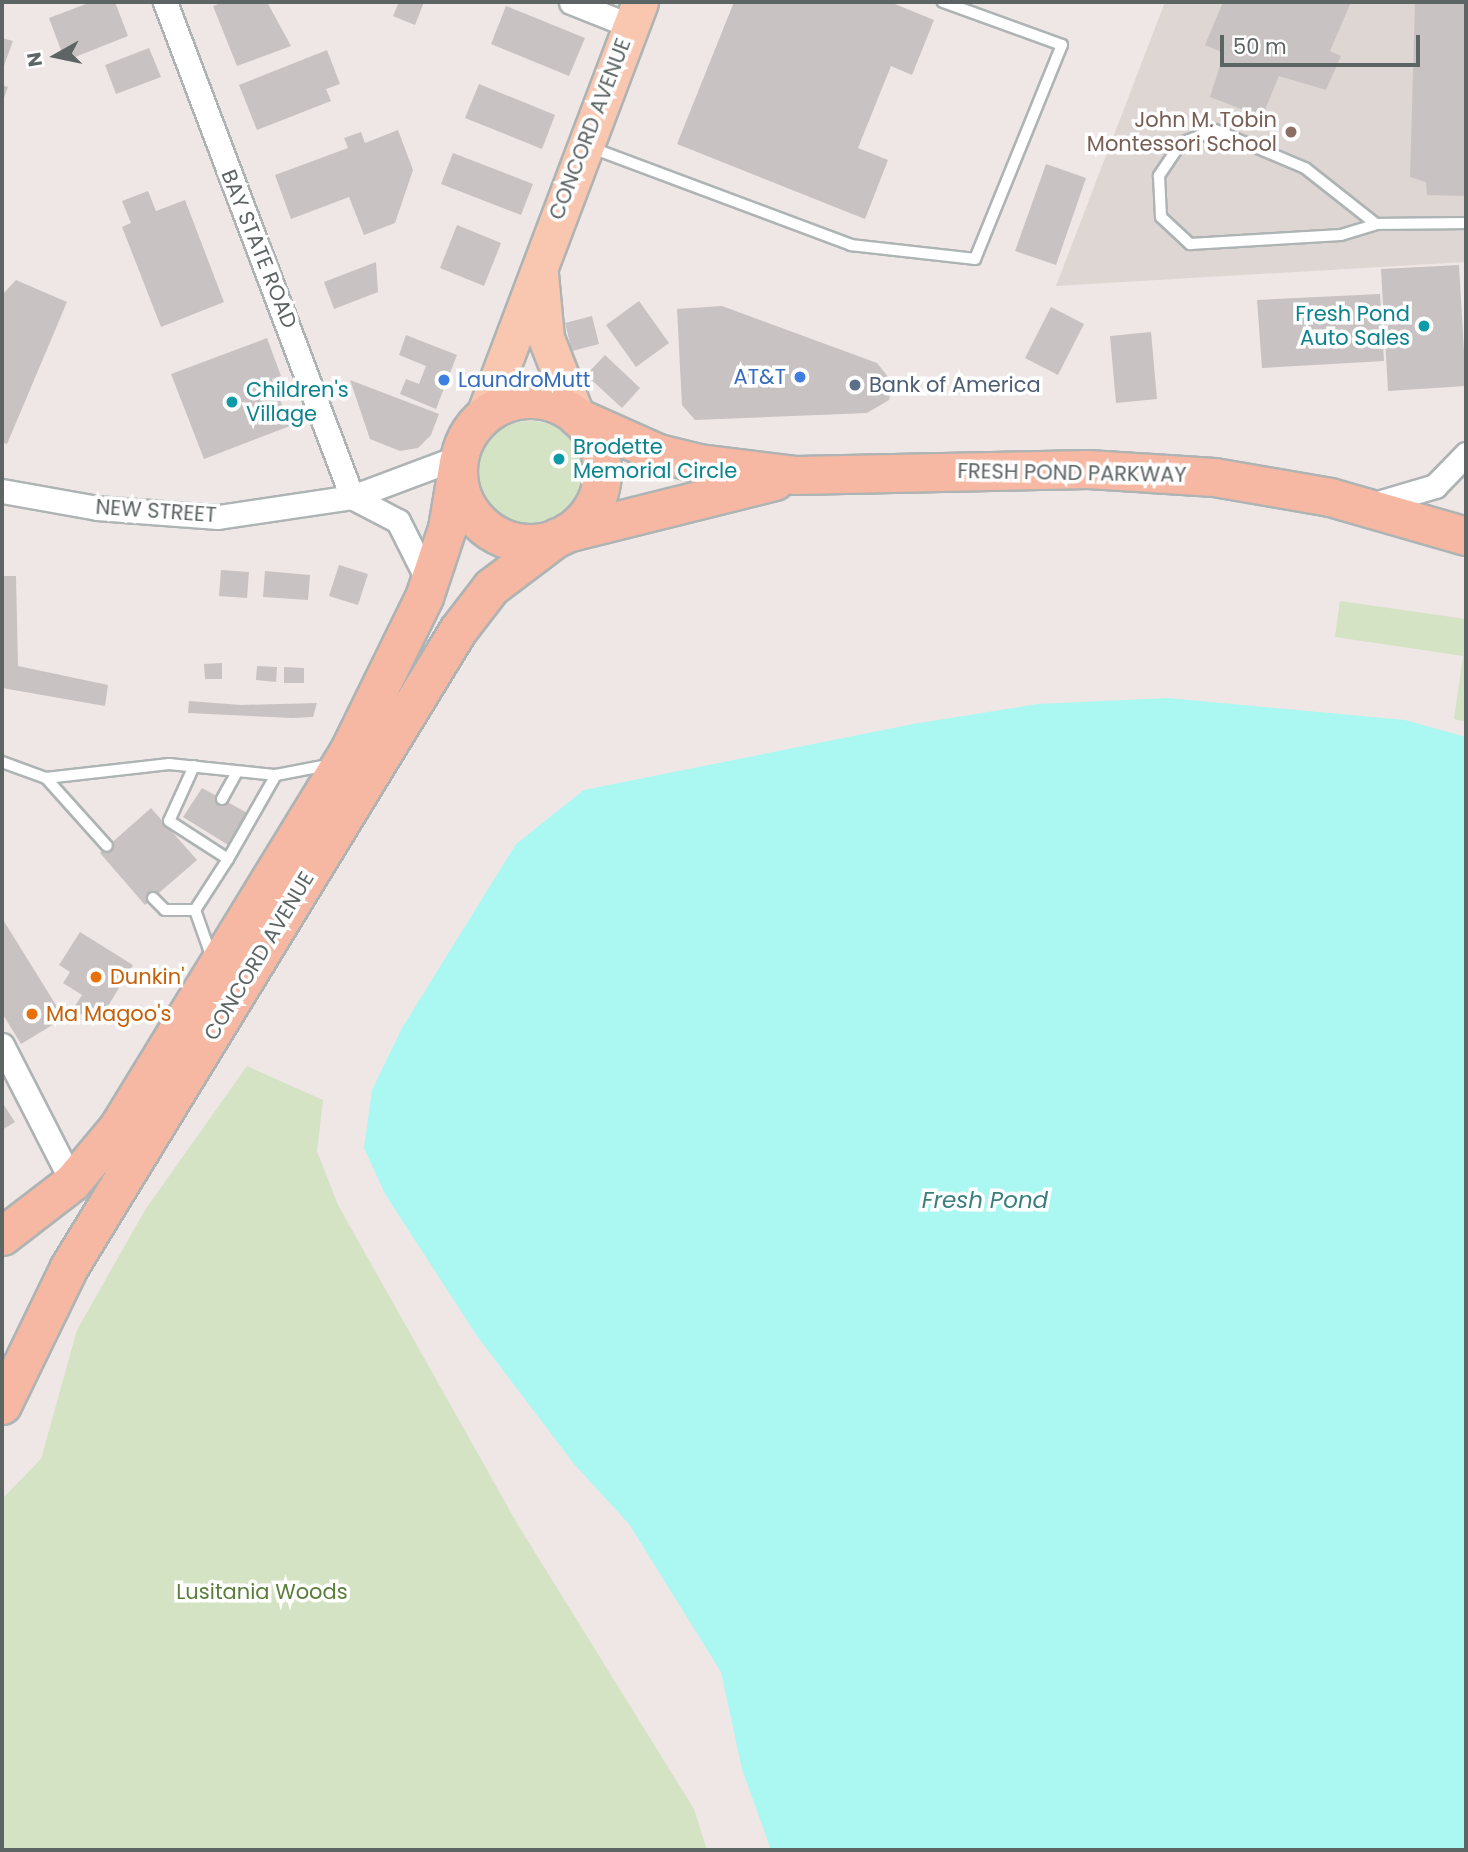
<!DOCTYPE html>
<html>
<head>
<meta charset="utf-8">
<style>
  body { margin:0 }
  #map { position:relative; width:1468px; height:1852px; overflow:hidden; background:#eee7e5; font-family:Poppins,sans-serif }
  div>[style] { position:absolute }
  .education>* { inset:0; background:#ded6d3 }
  .green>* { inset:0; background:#d4e3c3 }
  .round { border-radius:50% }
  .water>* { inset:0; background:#aaf8f1 }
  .building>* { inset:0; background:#c9c2c2 }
  .roads { filter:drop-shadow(2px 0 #aeb3b4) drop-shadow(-2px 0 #aeb3b4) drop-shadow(0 2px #aeb3b4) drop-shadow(0 -2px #aeb3b4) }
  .service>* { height:10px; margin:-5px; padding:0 5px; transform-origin:5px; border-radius:5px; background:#fff }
  .minor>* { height:23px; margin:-11.5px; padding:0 11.5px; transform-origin:11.5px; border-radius:11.5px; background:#fff }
  .primary>* { height:35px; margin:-17.5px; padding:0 17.5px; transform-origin:17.5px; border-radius:17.5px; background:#f9c6af }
  .trunk>* { height:37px; margin:-18.5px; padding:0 18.5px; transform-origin:18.5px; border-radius:18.5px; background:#f6b8a2 }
  .trunk>.ring { margin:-18.5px; padding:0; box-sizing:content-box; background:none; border:37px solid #f6b8a2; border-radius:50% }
  .dots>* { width:19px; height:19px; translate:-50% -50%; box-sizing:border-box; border:4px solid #fff; border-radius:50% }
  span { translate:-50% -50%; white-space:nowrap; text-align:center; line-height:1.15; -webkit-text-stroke:7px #fff; paint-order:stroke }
  .education-label { font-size:21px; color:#785e54 }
  .right { translate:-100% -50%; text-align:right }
  .street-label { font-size:21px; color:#5d6464 }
  .culture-label { font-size:21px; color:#0d838f }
  .left { translate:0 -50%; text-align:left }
  .shop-label { font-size:21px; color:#366cbe }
  .service-label { font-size:21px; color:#4e5e75 }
  .food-label { font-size:21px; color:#c56008 }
  .park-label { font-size:21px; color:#5b7d3a }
  .water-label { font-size:23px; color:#397f7e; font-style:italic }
  .frame { position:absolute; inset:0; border:4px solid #5d6464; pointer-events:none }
  .north { position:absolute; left:21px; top:21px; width:70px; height:70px; -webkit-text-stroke:5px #fff; paint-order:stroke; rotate:261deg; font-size:19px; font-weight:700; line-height:28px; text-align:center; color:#5d6464 }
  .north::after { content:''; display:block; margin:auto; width:24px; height:32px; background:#5d6464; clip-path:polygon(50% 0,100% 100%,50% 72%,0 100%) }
  .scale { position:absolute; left:1220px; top:35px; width:200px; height:32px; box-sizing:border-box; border:4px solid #5d6464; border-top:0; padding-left:9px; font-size:21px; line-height:24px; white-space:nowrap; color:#5d6464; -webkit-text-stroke:5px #fff; paint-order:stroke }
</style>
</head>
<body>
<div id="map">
  <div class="education">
    <div style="clip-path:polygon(1165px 2px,1466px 2px,1466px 262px,1056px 286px)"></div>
  </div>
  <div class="green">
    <div class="round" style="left:476px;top:421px;width:108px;height:108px"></div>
    <div style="clip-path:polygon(1340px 601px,1466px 619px,1466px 722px,1454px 719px,1463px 656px,1335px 637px)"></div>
    <div style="clip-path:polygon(247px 1066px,323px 1100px,317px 1151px,338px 1205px,518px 1525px,694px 1809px,707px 1850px,2px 1850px,2px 1499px,41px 1459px,77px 1330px,145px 1210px)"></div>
  </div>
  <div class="water">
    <div style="clip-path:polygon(1168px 698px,1405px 720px,1466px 737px,1466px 1850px,771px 1850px,742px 1769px,721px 1672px,629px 1524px,574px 1464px,477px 1336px,385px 1194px,364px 1148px,372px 1090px,402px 1028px,516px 844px,584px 790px,913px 724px,1038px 704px)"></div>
  </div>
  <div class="building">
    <div style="clip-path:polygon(91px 2px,115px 2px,128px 36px,65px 61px,49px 18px)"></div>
    <div style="clip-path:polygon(224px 2px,267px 2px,291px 46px,237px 66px,213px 6px)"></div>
    <div style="clip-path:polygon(399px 2px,424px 2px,415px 25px,393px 16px)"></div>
    <div style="clip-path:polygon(734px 2px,890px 2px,934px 20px,912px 75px,891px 66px,858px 148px,888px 160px,865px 219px,677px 144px)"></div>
    <div style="clip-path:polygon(1223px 2px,1351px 2px,1330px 51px,1341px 56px,1326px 90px,1279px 76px,1262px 117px,1210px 97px,1224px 53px,1205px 45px)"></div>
    <div style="clip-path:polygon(1415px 2px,1466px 2px,1466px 196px,1427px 195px,1426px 182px,1410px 177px)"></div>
    <div style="clip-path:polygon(506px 6px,585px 38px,569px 76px,491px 44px)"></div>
    <div style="clip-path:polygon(2px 38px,13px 41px,2px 71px)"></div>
    <div style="clip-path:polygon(149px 48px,161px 77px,116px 94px,105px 65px)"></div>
    <div style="clip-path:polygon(327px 50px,340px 84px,326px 89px,331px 101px,257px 130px,239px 85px)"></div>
    <div style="clip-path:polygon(479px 84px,555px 115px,542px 149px,465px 118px)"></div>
    <div style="clip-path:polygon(2px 85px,8px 87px,2px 103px)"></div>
    <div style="clip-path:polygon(398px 130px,413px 170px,395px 223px,364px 235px,349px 197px,291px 219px,275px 175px,348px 148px,344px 138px,361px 132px,365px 143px)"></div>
    <div style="clip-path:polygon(453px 153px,533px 184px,521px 215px,441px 184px)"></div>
    <div style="clip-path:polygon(1046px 164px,1086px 178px,1056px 265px,1015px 251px)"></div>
    <div style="clip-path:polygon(148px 191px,156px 211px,185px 200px,224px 302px,161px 327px,122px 227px,131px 223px,122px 201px)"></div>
    <div style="clip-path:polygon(457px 225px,501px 243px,484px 286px,440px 268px)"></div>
    <div style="clip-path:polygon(376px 262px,378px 292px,334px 309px,324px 282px)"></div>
    <div style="clip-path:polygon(1459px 265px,1466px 386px,1388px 391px,1381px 269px)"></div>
    <div style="clip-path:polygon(16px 280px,67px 302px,7px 444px,2px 442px,2px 295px)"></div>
    <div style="clip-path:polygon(1380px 294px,1384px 361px,1262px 368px,1257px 300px)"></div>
    <div style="clip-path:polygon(639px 301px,669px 343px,636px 367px,606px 325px)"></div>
    <div style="clip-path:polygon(722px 306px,877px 363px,893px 383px,889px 400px,867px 413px,695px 420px,682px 405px,677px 309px)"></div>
    <div style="clip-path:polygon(1051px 307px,1084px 324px,1058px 375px,1025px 358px)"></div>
    <div style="clip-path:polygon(592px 316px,599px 344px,572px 351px,565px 323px)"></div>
    <div style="clip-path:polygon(1151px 332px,1157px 399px,1116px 403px,1110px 336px)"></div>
    <div style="clip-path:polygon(406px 335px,457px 355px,436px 409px,400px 394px,406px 379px,419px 384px,426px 366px,399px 355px)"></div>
    <div style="clip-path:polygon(267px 338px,281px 376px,272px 379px,290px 426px,204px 459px,171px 374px)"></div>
    <div style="clip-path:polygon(605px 355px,640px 388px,622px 408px,586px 375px)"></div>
    <div style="clip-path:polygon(350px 380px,439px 414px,431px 435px,418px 448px,400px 451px,370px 439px)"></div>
    <div style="clip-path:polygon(339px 565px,368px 574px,358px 605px,329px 596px)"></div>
    <div style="clip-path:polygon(221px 570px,249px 572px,247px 598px,219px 596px)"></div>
    <div style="clip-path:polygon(265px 571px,310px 575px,308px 600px,263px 597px)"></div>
    <div style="clip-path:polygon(2px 576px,16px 576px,18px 666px,108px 685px,105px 706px,2px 688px)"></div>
    <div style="clip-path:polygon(222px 663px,222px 679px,205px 679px,204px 664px)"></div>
    <div style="clip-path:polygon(257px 666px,277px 667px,276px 682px,256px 680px)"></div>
    <div style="clip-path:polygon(284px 667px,304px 668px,304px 683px,284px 683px)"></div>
    <div style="clip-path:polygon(189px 701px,241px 705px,317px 703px,313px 717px,292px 718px,188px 713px)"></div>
    <div style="clip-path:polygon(202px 788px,251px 815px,233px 848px,183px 817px)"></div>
    <div style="clip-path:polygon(151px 808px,197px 860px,145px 905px,100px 853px)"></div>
    <div style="clip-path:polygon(2px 918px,64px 1018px,21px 1044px,2px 1013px)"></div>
    <div style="clip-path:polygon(80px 932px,133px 965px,97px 1024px,73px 1009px,82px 995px,63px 983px,70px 972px,59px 965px)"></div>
    <div style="clip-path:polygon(2px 1102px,15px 1122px,2px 1130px)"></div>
  </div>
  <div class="roads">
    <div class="service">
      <div style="left:592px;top:148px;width:277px;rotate:20.5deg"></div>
      <div style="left:851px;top:245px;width:125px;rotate:6.4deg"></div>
      <div style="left:975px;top:259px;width:231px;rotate:-67.9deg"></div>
      <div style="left:1062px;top:45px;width:127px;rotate:-160.1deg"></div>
      <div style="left:1376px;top:224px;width:90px;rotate:-141.7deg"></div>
      <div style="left:1305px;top:168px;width:98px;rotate:-157.1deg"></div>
      <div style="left:1215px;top:130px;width:36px;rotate:159deg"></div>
      <div style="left:1181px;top:143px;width:40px;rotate:124deg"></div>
      <div style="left:1159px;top:176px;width:41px;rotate:87.2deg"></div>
      <div style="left:1161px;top:217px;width:40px;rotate:43deg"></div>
      <div style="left:1190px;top:244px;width:151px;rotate:-3.4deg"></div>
      <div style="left:1341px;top:235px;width:37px;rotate:-17deg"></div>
      <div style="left:1376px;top:224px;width:90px;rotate:-0.6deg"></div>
      <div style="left:2px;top:762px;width:47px;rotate:20deg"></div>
      <div style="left:46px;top:778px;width:124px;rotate:-6.5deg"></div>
      <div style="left:169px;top:764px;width:108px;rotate:5.9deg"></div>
      <div style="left:276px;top:775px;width:53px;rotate:-10.9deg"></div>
      <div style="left:194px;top:766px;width:60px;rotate:114.4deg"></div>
      <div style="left:169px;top:821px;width:70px;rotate:32.8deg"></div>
      <div style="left:228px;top:859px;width:61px;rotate:122.9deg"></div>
      <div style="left:195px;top:910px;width:51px;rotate:70.5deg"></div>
      <div style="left:46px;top:778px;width:91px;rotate:48.1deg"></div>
      <div style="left:222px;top:799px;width:29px;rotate:-61deg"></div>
      <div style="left:228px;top:859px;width:97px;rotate:-60.3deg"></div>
      <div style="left:153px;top:898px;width:17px;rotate:45deg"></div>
      <div style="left:165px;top:910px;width:30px"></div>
    </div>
    <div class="minor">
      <div style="left:165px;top:2px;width:529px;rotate:69.3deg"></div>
      <div style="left:571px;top:2px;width:65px;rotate:21.8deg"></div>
      <div style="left:2px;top:491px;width:97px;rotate:10.1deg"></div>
      <div style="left:97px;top:508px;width:121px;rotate:4.3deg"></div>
      <div style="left:218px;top:517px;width:135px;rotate:-8.5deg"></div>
      <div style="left:352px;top:497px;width:114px;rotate:-20.5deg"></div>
      <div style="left:352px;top:497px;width:52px;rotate:27.6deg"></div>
      <div style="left:398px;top:521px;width:69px;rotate:63.4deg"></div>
      <div style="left:1371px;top:505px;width:67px;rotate:-16.5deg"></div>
      <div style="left:1435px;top:486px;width:45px;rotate:-45.9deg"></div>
      <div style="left:2px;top:1045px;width:154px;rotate:62.9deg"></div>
    </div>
    <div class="primary">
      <div style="left:540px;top:274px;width:64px;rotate:84.6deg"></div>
      <div style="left:546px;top:338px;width:85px;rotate:68.6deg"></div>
      <div style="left:484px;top:415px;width:441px;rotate:-69.3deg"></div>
    </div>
    <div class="trunk">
      <div class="ring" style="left:458px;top:399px;width:107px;height:107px"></div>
      <div style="left:577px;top:417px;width:89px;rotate:24deg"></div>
      <div style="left:658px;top:453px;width:42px;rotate:13.7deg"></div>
      <div style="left:699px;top:463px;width:98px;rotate:7.1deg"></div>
      <div style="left:796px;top:475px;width:292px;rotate:-1.2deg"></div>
      <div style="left:1088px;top:469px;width:126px;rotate:3.6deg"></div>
      <div style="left:1214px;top:477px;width:118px;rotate:9.8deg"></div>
      <div style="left:1330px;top:497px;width:141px;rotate:16deg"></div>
      <div style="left:566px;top:533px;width:215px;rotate:-14deg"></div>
      <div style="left:2px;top:1236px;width:88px;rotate:-37.6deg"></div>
      <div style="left:72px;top:1182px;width:72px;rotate:-50.1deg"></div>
      <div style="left:118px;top:1127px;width:438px;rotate:-58.5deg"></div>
      <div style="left:347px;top:754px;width:175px;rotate:-63.9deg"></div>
      <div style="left:424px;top:597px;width:73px;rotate:-71.6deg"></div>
      <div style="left:447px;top:528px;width:67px;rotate:-80.5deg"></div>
      <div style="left:2px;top:1405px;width:153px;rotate:-64.1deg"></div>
      <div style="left:69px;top:1267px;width:746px;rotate:-58.59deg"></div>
      <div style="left:458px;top:630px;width:54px;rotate:-52.5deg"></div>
      <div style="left:491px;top:587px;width:83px;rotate:-37.1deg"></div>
    </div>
  </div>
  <div class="dots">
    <div style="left:1291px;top:132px;background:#8d6e63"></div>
    <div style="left:1424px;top:326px;background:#0f9aa8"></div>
    <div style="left:800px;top:377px;background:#3f7fe0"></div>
    <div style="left:444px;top:380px;background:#3f7fe0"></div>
    <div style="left:855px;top:385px;background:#5c6f8a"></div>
    <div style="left:232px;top:402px;background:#0f9aa8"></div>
    <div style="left:559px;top:459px;background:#0f9aa8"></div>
    <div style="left:96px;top:977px;background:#e8710a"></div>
    <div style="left:32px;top:1014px;background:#e8710a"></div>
  </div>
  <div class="education-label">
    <span class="right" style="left:1277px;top:132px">John M. Tobin<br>Montessori School</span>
  </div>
  <div class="street-label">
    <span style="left:590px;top:129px;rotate:-69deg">CONCORD AVENUE</span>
    <span style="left:259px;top:249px;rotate:68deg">BAY STATE ROAD</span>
    <span style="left:1072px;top:473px;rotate:1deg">FRESH POND PARKWAY</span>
    <span style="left:156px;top:511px;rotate:4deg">NEW STREET</span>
    <span style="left:259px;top:956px;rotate:-59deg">CONCORD AVENUE</span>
  </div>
  <div class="culture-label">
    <span class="right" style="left:1410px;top:326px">Fresh Pond<br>Auto Sales</span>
    <span class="left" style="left:246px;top:402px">Children's<br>Village</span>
    <span class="left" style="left:573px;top:459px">Brodette<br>Memorial Circle</span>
  </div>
  <div class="shop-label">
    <span class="right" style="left:786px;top:377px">AT&amp;T</span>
    <span class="left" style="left:458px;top:380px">LaundroMutt</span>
  </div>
  <div class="service-label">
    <span class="left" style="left:869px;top:385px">Bank of America</span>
  </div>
  <div class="food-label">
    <span class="left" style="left:110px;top:977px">Dunkin'</span>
    <span class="left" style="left:46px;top:1014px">Ma Magoo's</span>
  </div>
  <div class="park-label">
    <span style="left:262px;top:1592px">Lusitania Woods</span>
  </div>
  <div class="water-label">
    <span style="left:985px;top:1200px">Fresh Pond</span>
  </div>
  <div class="frame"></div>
  <div class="north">N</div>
  <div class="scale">50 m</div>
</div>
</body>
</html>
